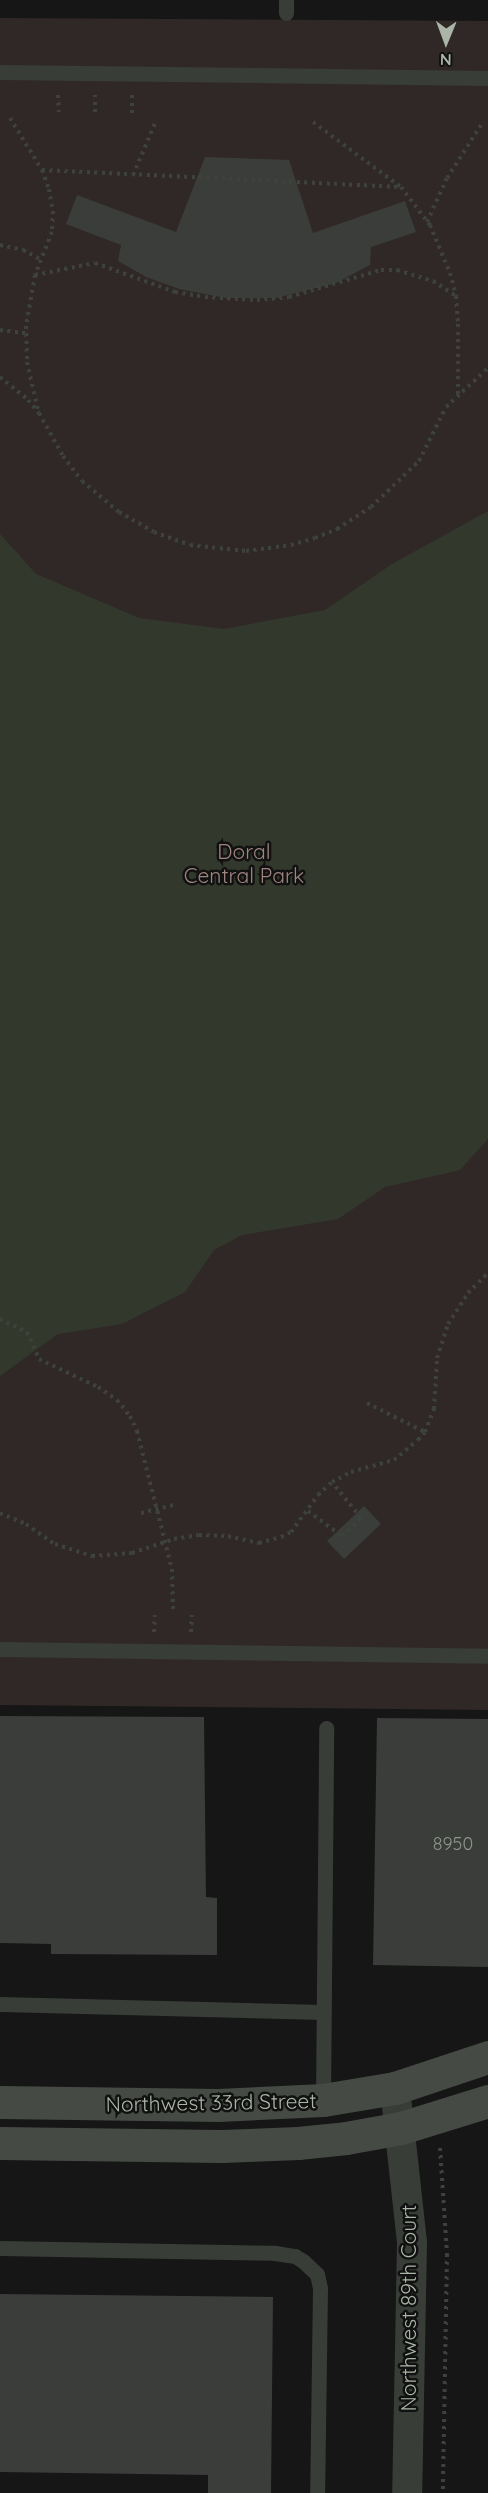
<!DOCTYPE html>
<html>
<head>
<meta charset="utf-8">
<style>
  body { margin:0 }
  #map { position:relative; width:488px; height:2493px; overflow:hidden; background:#151615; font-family:Quicksand,sans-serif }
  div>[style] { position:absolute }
  .green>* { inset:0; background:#302827 }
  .water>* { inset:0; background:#32392c }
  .building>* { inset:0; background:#3a3d3a }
  .path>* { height:4px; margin-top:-2px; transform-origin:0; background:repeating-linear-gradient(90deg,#3d423c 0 3px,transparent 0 7.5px) }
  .lane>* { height:15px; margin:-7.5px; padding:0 7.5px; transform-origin:7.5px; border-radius:7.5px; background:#383d38 }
  .street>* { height:30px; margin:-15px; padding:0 15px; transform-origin:15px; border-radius:15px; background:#383d38 }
  .secondary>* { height:33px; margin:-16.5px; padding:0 16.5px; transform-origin:16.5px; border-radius:16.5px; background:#454b44 }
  span { translate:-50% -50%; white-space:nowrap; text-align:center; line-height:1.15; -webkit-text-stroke:5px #101110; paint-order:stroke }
  .number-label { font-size:18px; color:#8e978c }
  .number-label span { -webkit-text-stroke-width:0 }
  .park-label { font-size:21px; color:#9f8480 }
  .street-label { font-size:21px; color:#aab5a7 }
  .north { position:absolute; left:416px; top:12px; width:60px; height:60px; -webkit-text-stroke:4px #101110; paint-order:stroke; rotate:181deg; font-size:16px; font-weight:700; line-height:24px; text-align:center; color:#aab5a7 }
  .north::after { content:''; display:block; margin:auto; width:21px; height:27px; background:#aab5a7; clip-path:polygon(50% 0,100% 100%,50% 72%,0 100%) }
</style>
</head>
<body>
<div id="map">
  <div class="green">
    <div style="clip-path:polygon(0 18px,488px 21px,488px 1710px,0 1705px)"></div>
  </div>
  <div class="water">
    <div style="clip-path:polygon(488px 511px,488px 1139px,460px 1170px,385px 1187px,338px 1219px,242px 1235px,214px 1250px,185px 1292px,122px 1324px,58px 1334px,0 1376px,0 534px,36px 574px,139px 618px,224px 629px,325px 610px,392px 564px)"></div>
  </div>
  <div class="building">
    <div style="clip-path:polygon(205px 157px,289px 160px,313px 233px,405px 201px,416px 232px,371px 247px,370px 265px,336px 283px,276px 298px,226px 298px,179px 289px,146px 277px,118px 261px,121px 245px,66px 224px,77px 195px,176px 232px)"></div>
    <div style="clip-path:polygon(364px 1506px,381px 1524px,344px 1559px,327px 1541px)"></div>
    <div style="clip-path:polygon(0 1716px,204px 1717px,206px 1897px,217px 1898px,217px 1955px,51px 1954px,51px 1944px,0 1943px)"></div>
    <div style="clip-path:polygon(377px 1718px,488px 1719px,488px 1967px,373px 1965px)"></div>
    <div style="clip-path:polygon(0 2294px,273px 2297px,271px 2493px,208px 2493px,208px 2475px,0 2472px)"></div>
  </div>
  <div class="path">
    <div style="left:58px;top:95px;width:17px;rotate:87deg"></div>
    <div style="left:95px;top:112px;width:17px;rotate:-90deg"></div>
    <div style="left:132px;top:113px;width:18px;rotate:-90deg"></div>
    <div style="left:10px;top:118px;width:61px;rotate:58.4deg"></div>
    <div style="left:42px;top:170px;width:20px;rotate:70deg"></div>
    <div style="left:49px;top:189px;width:22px;rotate:80deg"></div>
    <div style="left:53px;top:211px;width:21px;rotate:93deg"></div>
    <div style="left:52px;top:232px;width:46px;rotate:111.6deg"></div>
    <div style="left:35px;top:275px;width:52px;rotate:100deg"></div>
    <div style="left:26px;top:326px;width:36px;rotate:88deg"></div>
    <div style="left:27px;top:362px;width:49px;rotate:77.1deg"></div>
    <div style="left:313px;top:122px;width:109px;rotate:36.5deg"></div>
    <div style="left:401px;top:187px;width:48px;rotate:52.7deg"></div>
    <div style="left:430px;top:225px;width:52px;rotate:67.4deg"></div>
    <div style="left:450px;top:273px;width:24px;rotate:75deg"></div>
    <div style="left:456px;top:296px;width:28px;rotate:86deg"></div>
    <div style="left:458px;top:324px;width:70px;rotate:90deg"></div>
    <div style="left:42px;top:170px;width:359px;rotate:2.7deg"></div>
    <div style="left:133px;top:175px;width:59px;rotate:-66.9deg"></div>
    <div style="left:427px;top:222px;width:48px;rotate:-65.6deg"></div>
    <div style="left:447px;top:178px;width:63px;rotate:-57.3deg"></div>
    <div style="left:0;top:245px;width:24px;rotate:12deg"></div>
    <div style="left:23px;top:250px;width:19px;rotate:28deg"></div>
    <div style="left:35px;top:275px;width:61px;rotate:-11.3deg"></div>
    <div style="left:95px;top:263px;width:85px;rotate:19.9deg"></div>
    <div style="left:175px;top:292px;width:30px;rotate:9deg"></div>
    <div style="left:205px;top:297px;width:52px;rotate:3.3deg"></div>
    <div style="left:257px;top:300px;width:32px;rotate:-5deg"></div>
    <div style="left:289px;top:297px;width:96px;rotate:-16.4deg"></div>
    <div style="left:381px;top:270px;width:16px"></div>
    <div style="left:397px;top:270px;width:38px;rotate:17deg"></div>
    <div style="left:433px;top:281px;width:27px;rotate:33deg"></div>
    <div style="left:0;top:330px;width:26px;rotate:7deg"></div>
    <div style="left:0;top:377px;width:36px;rotate:39deg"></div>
    <div style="left:28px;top:400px;width:17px;rotate:50deg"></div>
    <div style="left:39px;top:413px;width:49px;rotate:60.8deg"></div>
    <div style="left:63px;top:456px;width:31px;rotate:53deg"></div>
    <div style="left:82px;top:481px;width:48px;rotate:40deg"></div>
    <div style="left:119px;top:512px;width:40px;rotate:29.7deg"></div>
    <div style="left:154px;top:532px;width:38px;rotate:20deg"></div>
    <div style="left:190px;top:545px;width:56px;rotate:6.1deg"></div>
    <div style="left:246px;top:551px;width:45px;rotate:-7.6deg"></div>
    <div style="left:291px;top:545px;width:25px;rotate:-16deg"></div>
    <div style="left:315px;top:538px;width:24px;rotate:-22deg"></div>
    <div style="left:337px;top:529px;width:40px;rotate:-32.9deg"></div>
    <div style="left:371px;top:507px;width:66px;rotate:-43.8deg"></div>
    <div style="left:419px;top:461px;width:60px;rotate:-63.4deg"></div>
    <div style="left:446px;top:407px;width:57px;rotate:-42.9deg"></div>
    <div style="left:0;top:1319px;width:30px;rotate:26deg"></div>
    <div style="left:27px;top:1332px;width:30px;rotate:66deg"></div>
    <div style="left:39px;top:1359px;width:65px;rotate:25.4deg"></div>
    <div style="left:98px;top:1387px;width:23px;rotate:34deg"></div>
    <div style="left:117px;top:1400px;width:21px;rotate:51deg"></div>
    <div style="left:130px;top:1416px;width:17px;rotate:65deg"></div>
    <div style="left:137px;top:1431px;width:142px;rotate:75.8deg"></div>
    <div style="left:172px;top:1569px;width:40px;rotate:88.6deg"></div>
    <div style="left:367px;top:1403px;width:65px;rotate:26.6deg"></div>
    <div style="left:308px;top:1511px;width:42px;rotate:36.3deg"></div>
    <div style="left:342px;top:1536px;width:26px;rotate:-43deg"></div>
    <div style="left:361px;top:1518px;width:46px;rotate:-128.9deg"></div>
    <div style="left:0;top:1513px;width:28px;rotate:23deg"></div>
    <div style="left:26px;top:1524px;width:35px;rotate:35deg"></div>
    <div style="left:55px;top:1544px;width:39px;rotate:18deg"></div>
    <div style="left:92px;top:1556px;width:40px;rotate:-4.3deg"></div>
    <div style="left:132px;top:1553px;width:44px;rotate:-18.4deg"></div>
    <div style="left:174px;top:1539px;width:25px;rotate:-9deg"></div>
    <div style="left:199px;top:1535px;width:29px;rotate:2deg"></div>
    <div style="left:228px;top:1536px;width:32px;rotate:13deg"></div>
    <div style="left:259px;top:1543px;width:23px;rotate:-15deg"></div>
    <div style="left:281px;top:1537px;width:11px;rotate:-27deg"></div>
    <div style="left:291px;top:1532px;width:46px;rotate:-53.9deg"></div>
    <div style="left:318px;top:1495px;width:19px;rotate:-43deg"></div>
    <div style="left:332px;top:1482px;width:21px;rotate:-28deg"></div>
    <div style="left:351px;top:1472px;width:45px;rotate:-15.6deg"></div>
    <div style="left:394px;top:1460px;width:31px;rotate:-40deg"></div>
    <div style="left:418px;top:1440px;width:11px;rotate:-49deg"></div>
    <div style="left:425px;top:1432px;width:25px;rotate:-69deg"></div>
    <div style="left:434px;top:1409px;width:51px;rotate:-86.6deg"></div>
    <div style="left:437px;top:1358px;width:36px;rotate:-72deg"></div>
    <div style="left:448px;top:1324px;width:37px;rotate:-57deg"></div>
    <div style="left:468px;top:1293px;width:28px;rotate:-45deg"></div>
    <div style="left:141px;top:1513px;width:33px;rotate:-14deg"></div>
    <div style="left:154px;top:1632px;width:17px;rotate:-87deg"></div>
    <div style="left:191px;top:1632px;width:17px;rotate:-87deg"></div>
    <div style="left:440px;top:2148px;width:106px;rotate:86.2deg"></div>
    <div style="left:447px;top:2254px;width:239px;rotate:91deg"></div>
  </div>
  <div class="lane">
    <div style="left:286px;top:0;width:13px;rotate:90deg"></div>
    <div style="left:0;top:72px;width:488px;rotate:0.7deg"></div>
    <div style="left:0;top:1649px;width:488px;rotate:0.8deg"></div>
    <div style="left:0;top:2004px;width:323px;rotate:1.4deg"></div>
    <div style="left:323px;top:2100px;width:372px;rotate:-89.5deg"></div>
    <div style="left:0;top:2248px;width:275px;rotate:1deg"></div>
    <div style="left:275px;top:2253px;width:20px;rotate:9deg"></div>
    <div style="left:295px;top:2256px;width:9px;rotate:32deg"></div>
    <div style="left:303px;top:2261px;width:19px;rotate:43deg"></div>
    <div style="left:317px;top:2274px;width:14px;rotate:78deg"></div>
    <div style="left:320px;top:2288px;width:205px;rotate:90.8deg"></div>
  </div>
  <div class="street">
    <div style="left:395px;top:2088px;width:156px;rotate:83.7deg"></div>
    <div style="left:412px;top:2243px;width:250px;rotate:91.1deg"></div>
  </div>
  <div class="secondary">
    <div style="left:0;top:2102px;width:218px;rotate:0.8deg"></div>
    <div style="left:218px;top:2105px;width:105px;rotate:-2.7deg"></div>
    <div style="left:323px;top:2100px;width:73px;rotate:-9.5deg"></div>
    <div style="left:395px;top:2088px;width:98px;rotate:-18.4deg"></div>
    <div style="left:0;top:2143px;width:221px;rotate:0.8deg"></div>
    <div style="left:221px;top:2146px;width:77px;rotate:-2.2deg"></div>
    <div style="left:298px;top:2143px;width:48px;rotate:-5.9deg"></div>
    <div style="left:346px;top:2138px;width:56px;rotate:-10.3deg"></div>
    <div style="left:401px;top:2128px;width:91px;rotate:-17.2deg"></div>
  </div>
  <div class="number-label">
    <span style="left:453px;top:1844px">8950</span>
  </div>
  <div class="park-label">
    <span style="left:244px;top:863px">Doral<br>Central Park</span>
  </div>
  <div class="street-label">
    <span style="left:211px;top:2102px;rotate:-1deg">Northwest 33rd Street</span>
    <span style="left:408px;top:2308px;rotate:-90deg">Northwest 89th Court</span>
  </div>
  <div class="north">N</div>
</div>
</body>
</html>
